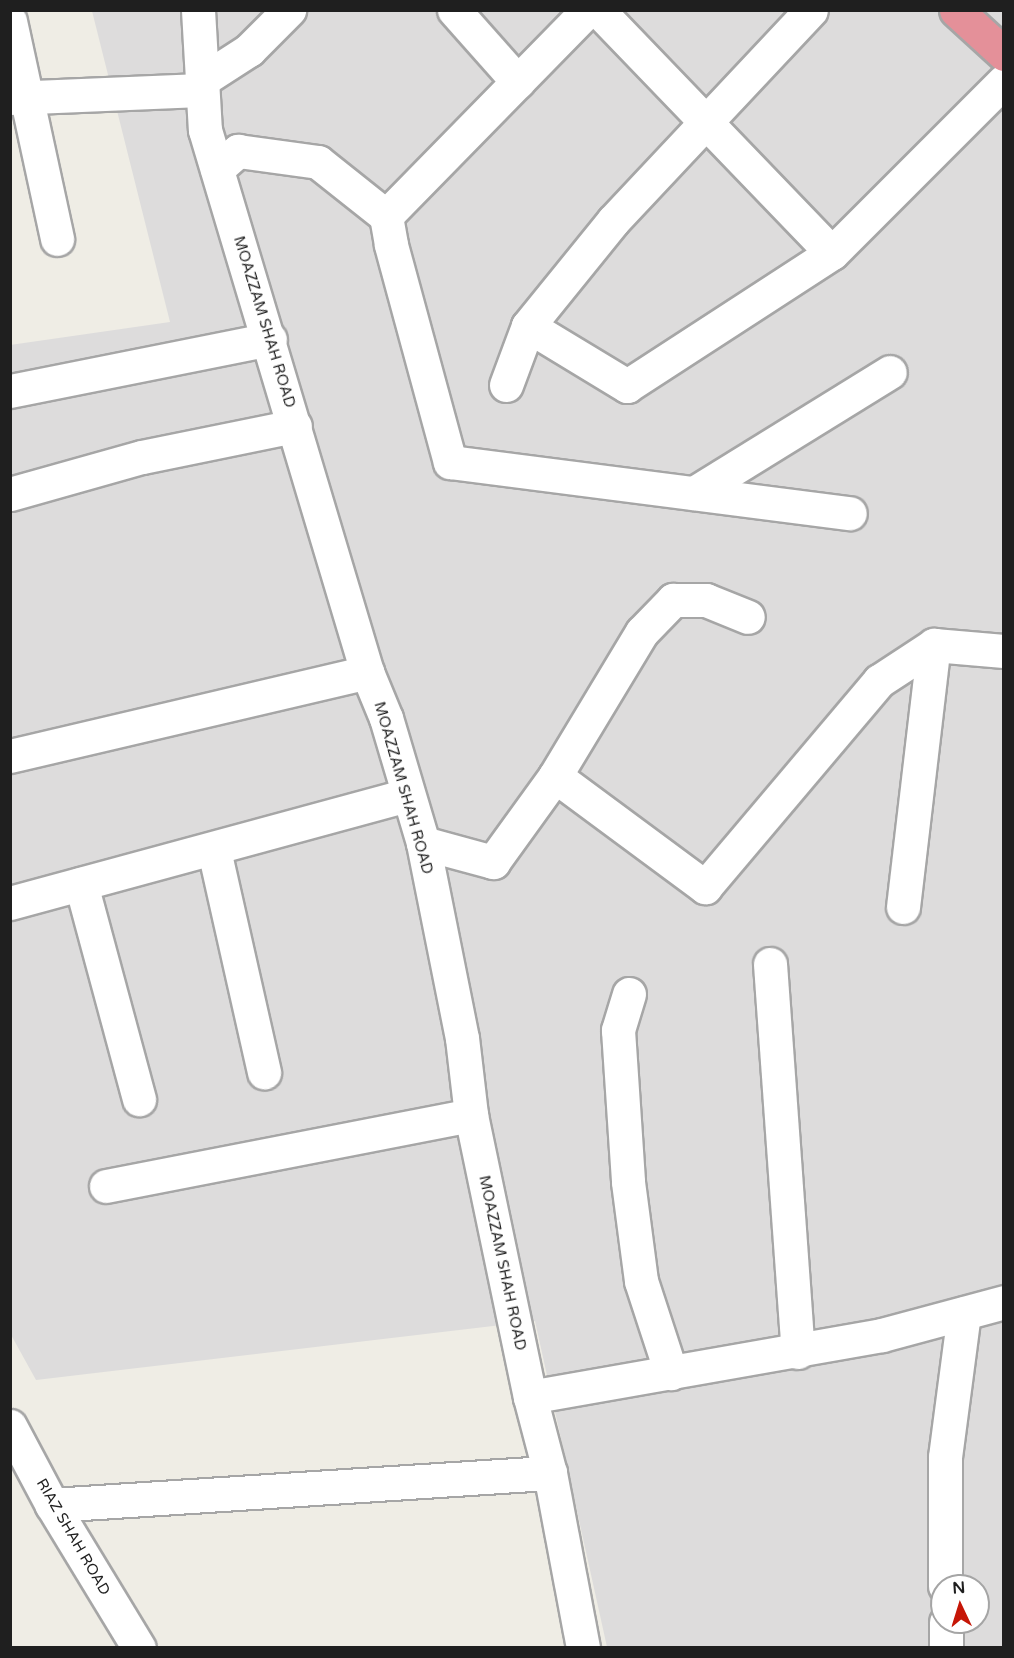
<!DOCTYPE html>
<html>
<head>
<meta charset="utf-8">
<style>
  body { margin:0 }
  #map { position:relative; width:1014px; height:1658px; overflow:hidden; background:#efede5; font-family:"Varela Round",sans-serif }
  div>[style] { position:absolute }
  .residential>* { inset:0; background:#dddcdc }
  .roads { filter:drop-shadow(2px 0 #a6a6a6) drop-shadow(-2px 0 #a6a6a6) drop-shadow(0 2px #a6a6a6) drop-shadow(0 -2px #a6a6a6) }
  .minor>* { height:33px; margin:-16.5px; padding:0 16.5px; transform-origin:16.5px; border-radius:16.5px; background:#fff }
  .highway>* { height:33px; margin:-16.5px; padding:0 16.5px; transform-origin:16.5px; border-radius:16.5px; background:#e49099 }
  span { translate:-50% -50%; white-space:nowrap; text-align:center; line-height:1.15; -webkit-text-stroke:6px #fff; paint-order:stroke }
  .street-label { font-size:15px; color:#1f1f1f }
  .frame { position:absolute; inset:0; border:12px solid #1f1f1f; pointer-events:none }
  .north { position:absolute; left:930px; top:1574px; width:60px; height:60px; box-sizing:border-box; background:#fff; border:2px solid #a5a5a5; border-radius:50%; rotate:356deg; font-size:16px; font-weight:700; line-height:24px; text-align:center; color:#1f1f1f }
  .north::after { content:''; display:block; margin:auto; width:21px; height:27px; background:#c61607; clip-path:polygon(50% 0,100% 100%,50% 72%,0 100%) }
</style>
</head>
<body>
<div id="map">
  <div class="residential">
    <div style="clip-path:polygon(evenodd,92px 11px,1003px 11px,1003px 1647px,607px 1647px,535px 1321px,36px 1380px,10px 1333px,10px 345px,170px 322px,92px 11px,942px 1586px,978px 1586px,978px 1622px,942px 1622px,942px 1586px)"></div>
  </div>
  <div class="roads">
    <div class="minor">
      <div style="left:198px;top:10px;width:120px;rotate:86.7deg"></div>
      <div style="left:205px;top:130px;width:566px;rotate:73.36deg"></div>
      <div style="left:367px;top:672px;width:50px;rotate:67.6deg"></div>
      <div style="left:386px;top:718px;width:130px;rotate:73.5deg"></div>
      <div style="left:423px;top:843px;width:199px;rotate:78.7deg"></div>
      <div style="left:462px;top:1038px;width:78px;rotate:83.3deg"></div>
      <div style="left:471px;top:1115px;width:288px;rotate:78.2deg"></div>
      <div style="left:530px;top:1397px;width:79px;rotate:75.3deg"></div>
      <div style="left:550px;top:1473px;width:178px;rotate:79.3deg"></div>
      <div style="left:454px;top:10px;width:96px;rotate:48.4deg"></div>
      <div style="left:598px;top:10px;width:337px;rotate:46.1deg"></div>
      <div style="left:10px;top:21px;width:223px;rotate:77.8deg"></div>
      <div style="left:204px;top:79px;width:54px;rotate:-32.8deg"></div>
      <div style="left:249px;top:50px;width:57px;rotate:-45deg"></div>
      <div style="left:10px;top:98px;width:192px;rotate:-2.4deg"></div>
      <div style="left:217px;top:169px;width:28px;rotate:-41deg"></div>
      <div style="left:238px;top:151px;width:81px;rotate:7.8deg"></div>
      <div style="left:318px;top:162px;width:87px;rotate:38.5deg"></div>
      <div style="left:386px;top:216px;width:289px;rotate:-45.6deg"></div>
      <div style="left:386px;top:216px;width:29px;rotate:80deg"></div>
      <div style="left:391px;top:245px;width:225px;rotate:74.8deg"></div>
      <div style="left:450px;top:462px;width:403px;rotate:7.3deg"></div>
      <div style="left:528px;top:326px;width:135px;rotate:-51deg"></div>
      <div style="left:613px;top:221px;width:289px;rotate:-46.8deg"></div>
      <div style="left:506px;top:385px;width:63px;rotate:-69.6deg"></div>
      <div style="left:528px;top:326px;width:116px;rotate:31.2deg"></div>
      <div style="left:627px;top:386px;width:244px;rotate:-33deg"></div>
      <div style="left:832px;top:253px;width:243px;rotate:-45deg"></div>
      <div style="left:10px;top:391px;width:265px;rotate:-11.3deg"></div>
      <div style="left:694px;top:493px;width:230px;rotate:-31.7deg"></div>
      <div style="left:10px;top:494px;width:137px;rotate:-15.7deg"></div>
      <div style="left:142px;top:457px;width:156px;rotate:-11.5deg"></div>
      <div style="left:10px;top:756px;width:367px;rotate:-13.2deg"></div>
      <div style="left:555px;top:776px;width:168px;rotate:-58.9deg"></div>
      <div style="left:642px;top:632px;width:45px;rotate:-45.9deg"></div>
      <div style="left:673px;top:600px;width:33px"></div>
      <div style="left:706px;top:600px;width:45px;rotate:22deg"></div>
      <div style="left:423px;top:843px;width:73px;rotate:15.2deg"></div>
      <div style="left:493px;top:862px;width:106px;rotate:-54.2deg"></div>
      <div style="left:555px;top:776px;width:187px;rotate:36.5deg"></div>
      <div style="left:705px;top:887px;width:270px;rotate:-49.8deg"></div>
      <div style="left:879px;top:681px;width:66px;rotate:-33.2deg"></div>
      <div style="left:934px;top:645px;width:70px;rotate:4.9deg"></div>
      <div style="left:214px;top:850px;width:228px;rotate:77.3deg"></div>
      <div style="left:81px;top:884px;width:223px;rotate:74.9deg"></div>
      <div style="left:10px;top:903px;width:411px;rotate:-15.2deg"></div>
      <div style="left:903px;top:907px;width:264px;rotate:-83.3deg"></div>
      <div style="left:770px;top:964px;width:389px;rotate:85.9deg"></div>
      <div style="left:629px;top:994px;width:38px;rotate:107deg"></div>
      <div style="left:618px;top:1030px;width:152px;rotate:86.2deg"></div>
      <div style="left:628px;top:1182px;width:100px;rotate:82.5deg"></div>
      <div style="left:641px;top:1281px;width:97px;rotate:71.9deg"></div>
      <div style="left:106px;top:1186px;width:372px;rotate:-11deg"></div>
      <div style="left:530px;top:1397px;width:357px;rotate:-10deg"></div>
      <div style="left:882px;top:1335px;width:126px;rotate:-15.1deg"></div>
      <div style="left:10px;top:1426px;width:89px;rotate:62deg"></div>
      <div style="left:52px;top:1505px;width:167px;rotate:58.7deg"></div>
      <div style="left:52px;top:1505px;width:499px;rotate:-3.7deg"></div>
      <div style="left:945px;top:1586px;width:129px;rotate:-90deg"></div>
      <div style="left:945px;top:1457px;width:145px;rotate:-82.5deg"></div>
      <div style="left:946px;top:1622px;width:26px;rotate:90deg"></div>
    </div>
    <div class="highway">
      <div style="left:956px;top:10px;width:65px;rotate:42.5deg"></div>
    </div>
  </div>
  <div class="street-label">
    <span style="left:264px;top:322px;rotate:73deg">MOAZZAM SHAH ROAD</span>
    <span style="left:403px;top:788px;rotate:74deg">MOAZZAM SHAH ROAD</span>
    <span style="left:502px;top:1263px;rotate:78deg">MOAZZAM SHAH ROAD</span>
    <span style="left:73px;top:1537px;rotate:60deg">RIAZ SHAH ROAD</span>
  </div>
  <div class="frame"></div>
  <div class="north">N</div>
</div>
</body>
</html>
